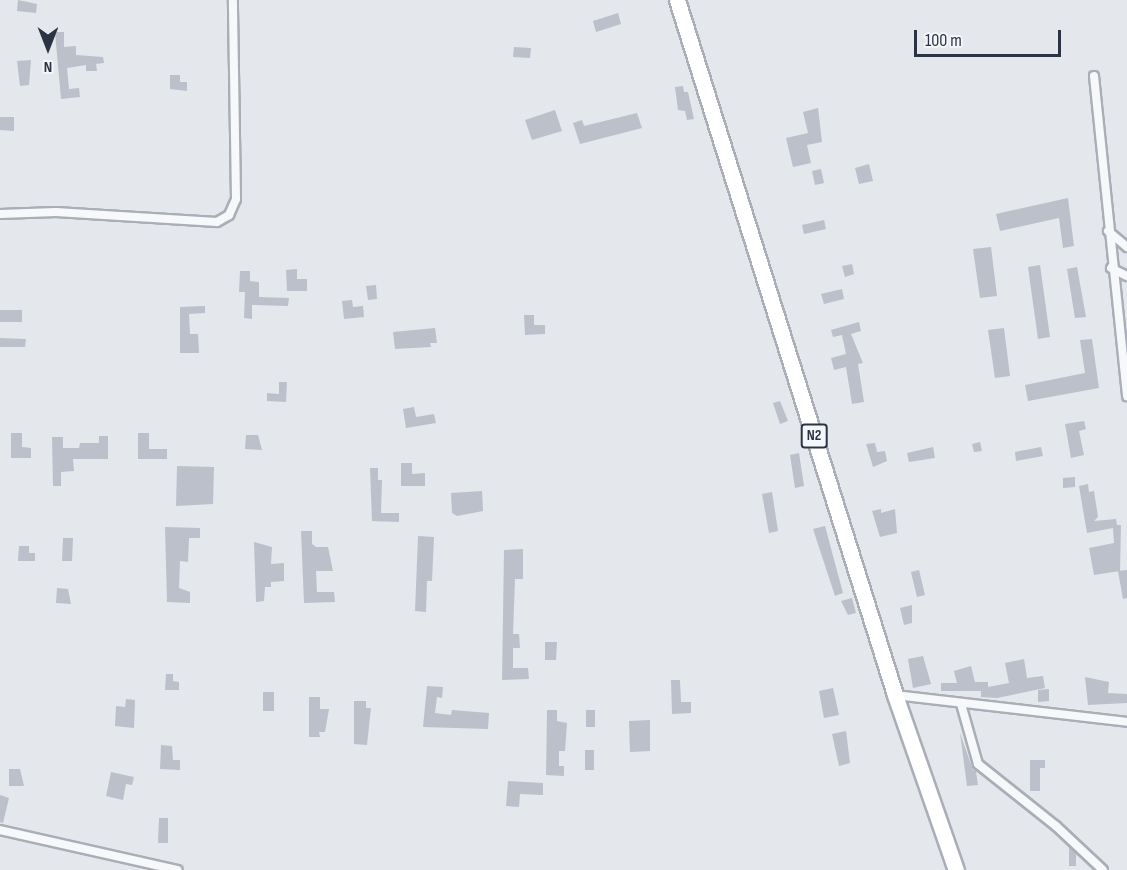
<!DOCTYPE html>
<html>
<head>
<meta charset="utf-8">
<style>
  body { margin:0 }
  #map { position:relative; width:1127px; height:870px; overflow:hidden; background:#e4e7ec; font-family:"Sofia Sans Condensed",sans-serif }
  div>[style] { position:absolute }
  .building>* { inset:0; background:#bbc0ca }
  .roads { filter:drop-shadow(2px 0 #a9aeb7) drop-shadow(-2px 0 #a9aeb7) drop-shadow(0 2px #a9aeb7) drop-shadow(0 -2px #a9aeb7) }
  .street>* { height:8px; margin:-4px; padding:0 4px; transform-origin:4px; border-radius:4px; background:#f7f8fa }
  .highway>* { height:15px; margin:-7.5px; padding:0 7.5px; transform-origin:7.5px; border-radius:7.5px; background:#fff }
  span { translate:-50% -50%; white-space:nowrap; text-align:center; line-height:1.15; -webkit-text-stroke:6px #f4f6f9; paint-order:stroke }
  .shield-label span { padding:2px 4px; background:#f4f6f9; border:2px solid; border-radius:4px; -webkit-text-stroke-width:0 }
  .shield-label { font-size:15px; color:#2b3445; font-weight:700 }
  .north { position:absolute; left:18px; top:18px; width:60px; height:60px; -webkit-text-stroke:4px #f4f6f9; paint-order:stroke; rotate:180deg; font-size:16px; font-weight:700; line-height:24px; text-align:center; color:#2b3445 }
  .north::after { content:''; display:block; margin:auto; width:21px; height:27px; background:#2b3445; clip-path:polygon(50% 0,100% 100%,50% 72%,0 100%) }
  .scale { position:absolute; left:914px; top:30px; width:147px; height:27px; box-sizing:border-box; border:3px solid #2b3445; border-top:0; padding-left:8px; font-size:18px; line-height:21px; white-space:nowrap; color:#2b3445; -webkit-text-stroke:4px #f4f6f9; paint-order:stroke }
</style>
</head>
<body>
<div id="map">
  <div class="building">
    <div style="clip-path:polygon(18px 0,37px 4px,36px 13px,17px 11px)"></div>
    <div style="clip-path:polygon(618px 13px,621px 24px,596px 32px,593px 21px)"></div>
    <div style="clip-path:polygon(55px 32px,64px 32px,64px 47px,76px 46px,76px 55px,103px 57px,104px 63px,96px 64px,97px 71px,86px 71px,86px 65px,67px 68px,69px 89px,79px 88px,80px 97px,61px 99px)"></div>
    <div style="clip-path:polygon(514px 47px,531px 48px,530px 58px,513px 57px)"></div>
    <div style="clip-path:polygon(31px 60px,29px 85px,20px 86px,17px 61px)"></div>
    <div style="clip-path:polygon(170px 75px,180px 75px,180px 82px,187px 82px,187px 91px,170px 89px)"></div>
    <div style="clip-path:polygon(683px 86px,684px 92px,688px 92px,694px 119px,687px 120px,685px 111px,678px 110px,675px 87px)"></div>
    <div style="clip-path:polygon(818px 108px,822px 142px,807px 145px,811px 163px,793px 167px,786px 138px,808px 133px,803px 112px)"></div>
    <div style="clip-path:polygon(555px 110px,562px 131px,532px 140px,525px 120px)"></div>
    <div style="clip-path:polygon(637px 113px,642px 128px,580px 144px,573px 123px,582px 120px,584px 126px)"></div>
    <div style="clip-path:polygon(0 117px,14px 117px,14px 131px,0 130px)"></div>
    <div style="clip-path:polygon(869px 164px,873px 181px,859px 184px,855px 168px)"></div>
    <div style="clip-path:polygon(821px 169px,824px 183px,815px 185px,812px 171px)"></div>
    <div style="clip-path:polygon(1068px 198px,1074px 246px,1063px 248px,1059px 218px,1000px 231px,996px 214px)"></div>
    <div style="clip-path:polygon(824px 220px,826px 229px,804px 234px,802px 225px)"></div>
    <div style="clip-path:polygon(991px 247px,997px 296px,980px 298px,973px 249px)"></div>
    <div style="clip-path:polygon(852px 264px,854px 274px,845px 277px,842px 266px)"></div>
    <div style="clip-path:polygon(1040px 265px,1050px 337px,1038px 339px,1028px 267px)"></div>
    <div style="clip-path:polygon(1077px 267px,1086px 317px,1075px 318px,1067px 269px)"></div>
    <div style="clip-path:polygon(297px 269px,297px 279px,307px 279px,307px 291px,287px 291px,286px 270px)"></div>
    <div style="clip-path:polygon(240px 271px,250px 271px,250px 281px,259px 282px,259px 297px,289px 298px,288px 306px,252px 305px,252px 319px,244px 318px,245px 292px,239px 292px)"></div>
    <div style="clip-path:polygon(376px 285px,377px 299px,368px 300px,366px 286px)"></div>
    <div style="clip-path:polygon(842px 289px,844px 299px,824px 304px,821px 294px)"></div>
    <div style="clip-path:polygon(352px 300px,353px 307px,363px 306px,364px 317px,344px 319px,342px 301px)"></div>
    <div style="clip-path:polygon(205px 306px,205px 313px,189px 314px,190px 334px,198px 334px,199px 353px,180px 353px,180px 307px)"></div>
    <div style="clip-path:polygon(0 310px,22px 310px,22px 322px,0 322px)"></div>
    <div style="clip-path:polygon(524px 315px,534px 315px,534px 325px,545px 325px,545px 334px,525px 335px)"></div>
    <div style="clip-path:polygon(859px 322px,861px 331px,851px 334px,863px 363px,858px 364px,864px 402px,852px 404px,846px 367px,834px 370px,831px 358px,846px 354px,842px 335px,833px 337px,831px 330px)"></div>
    <div style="clip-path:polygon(435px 328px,437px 343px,430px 343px,431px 347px,395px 349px,393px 332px)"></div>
    <div style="clip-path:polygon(1004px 328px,1010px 376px,995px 378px,988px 330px)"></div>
    <div style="clip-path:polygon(0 338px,26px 339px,25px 347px,0 347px)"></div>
    <div style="clip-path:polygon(1092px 339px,1099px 388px,1028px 401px,1025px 385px,1085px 373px,1080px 340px)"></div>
    <div style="clip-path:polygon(279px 382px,287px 382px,286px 402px,267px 401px,267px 393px,279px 394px)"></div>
    <div style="clip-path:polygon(780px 401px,788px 421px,780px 424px,773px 403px)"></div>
    <div style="clip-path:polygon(414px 407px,416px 417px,434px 414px,436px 423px,406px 428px,403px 409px)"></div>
    <div style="clip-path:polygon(1084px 421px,1086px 429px,1079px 431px,1084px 455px,1071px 458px,1065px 424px)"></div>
    <div style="clip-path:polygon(11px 433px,22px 433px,22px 447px,31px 448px,31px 458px,11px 458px)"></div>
    <div style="clip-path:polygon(138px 433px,149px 433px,149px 449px,167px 449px,167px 459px,138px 459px)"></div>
    <div style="clip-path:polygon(246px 435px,258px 435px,262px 450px,245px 449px)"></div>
    <div style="clip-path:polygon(99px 436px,108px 436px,108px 459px,73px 459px,74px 471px,61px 472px,61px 486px,53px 486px,52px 437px,63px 437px,63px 448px,79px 448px,80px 443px,99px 443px)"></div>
    <div style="clip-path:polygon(980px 442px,982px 451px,974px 452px,972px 444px)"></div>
    <div style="clip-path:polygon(875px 443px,877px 452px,885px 451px,887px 461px,873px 467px,866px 444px)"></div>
    <div style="clip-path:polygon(933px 447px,935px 458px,909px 462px,907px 453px)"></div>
    <div style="clip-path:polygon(1041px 447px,1043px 456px,1016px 461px,1015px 452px)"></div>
    <div style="clip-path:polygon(799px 453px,804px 486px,795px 488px,790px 455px)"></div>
    <div style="clip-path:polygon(401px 463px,412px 463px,412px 474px,425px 473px,425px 486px,401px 486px)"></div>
    <div style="clip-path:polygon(177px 466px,214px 467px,213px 504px,176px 506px)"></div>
    <div style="clip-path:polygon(370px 468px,378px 468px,378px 480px,382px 480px,381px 513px,399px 513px,399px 522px,372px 521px)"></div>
    <div style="clip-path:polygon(1075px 477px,1075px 487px,1063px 488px,1063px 478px)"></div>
    <div style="clip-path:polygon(1088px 484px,1089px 492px,1094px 491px,1098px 517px,1094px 521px,1116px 519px,1117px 525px,1121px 525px,1120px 571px,1094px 575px,1089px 548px,1114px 543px,1113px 528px,1087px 533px,1079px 486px)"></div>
    <div style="clip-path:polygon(482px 491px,483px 511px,457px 516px,452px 513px,451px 493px)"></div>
    <div style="clip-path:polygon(772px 492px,778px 531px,769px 533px,762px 494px)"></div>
    <div style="clip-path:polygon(881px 509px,881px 513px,895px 509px,897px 533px,880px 537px,872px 511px)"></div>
    <div style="clip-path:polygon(825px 526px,843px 593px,835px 596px,813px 529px)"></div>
    <div style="clip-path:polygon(165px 527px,200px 528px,200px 538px,189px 538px,188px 562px,180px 561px,179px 588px,190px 592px,190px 603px,167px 602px)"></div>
    <div style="clip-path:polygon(301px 531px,312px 531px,312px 544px,316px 547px,328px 547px,333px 571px,316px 571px,317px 592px,334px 592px,335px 602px,304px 603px)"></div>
    <div style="clip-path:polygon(418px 536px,434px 537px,432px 581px,427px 581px,426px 612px,415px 611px)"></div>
    <div style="clip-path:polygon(63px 538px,73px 538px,72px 561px,62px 561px)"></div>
    <div style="clip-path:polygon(254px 542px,272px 547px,271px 564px,284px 563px,284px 581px,271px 582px,271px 587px,265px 587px,264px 601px,256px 602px)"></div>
    <div style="clip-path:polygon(19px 546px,29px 546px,29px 553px,35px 553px,35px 561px,18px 561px)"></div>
    <div style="clip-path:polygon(523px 549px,523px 579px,515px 579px,513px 634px,519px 634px,520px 648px,513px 648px,513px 668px,528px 668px,529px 679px,502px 680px,504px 550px)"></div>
    <div style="clip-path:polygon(919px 570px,925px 595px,917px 597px,911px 572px)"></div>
    <div style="clip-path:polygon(1127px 570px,1127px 598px,1123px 599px,1118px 571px)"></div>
    <div style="clip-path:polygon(57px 588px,68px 589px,71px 604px,56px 603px)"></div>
    <div style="clip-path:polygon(852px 598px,856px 613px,848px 615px,841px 601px)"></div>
    <div style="clip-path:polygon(912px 605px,912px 623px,904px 625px,900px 608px)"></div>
    <div style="clip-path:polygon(545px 642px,557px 642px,556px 660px,545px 660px)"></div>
    <div style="clip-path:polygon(923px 656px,931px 684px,913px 688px,908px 659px)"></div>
    <div style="clip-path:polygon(1024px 659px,1027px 678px,1043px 676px,1045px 688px,997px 698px,981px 697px,981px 691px,941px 691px,941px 683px,957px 683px,954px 671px,971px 666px,975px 682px,988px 682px,988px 687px,1009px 683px,1005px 663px)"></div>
    <div style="clip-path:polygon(166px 674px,173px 674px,173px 681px,179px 682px,179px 690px,165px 690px)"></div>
    <div style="clip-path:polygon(1085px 677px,1109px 682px,1108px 693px,1127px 694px,1127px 703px,1088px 705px)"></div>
    <div style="clip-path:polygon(671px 680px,680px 680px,681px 702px,691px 702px,691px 713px,672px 714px)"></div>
    <div style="clip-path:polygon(427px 686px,443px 687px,442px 698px,437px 697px,435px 713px,451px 715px,452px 710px,489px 713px,488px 729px,423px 727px)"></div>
    <div style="clip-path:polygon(833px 688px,839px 715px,824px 718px,819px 691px)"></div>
    <div style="clip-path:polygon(1049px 689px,1049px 701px,1038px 702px,1038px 690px)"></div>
    <div style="clip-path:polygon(263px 692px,274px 692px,274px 711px,263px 711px)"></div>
    <div style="clip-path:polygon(309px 697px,320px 697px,320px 709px,329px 709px,325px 732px,319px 732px,320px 737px,309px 737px)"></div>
    <div style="clip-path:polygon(126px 699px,135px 700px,134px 728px,115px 726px,116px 706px,125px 707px)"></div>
    <div style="clip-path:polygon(354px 701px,366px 701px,366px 708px,371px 708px,367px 745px,354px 744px)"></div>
    <div style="clip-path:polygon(547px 710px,557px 710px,557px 721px,567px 723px,565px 751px,559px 751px,559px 766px,564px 766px,564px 776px,546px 775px)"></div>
    <div style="clip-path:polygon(586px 710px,595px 710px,595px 727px,586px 727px)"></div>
    <div style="clip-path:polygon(650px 720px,650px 751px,630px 752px,629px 721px)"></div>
    <div style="clip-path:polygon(846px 731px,850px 763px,839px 766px,832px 734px)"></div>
    <div style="clip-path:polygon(960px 733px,973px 770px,976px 771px,978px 785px,967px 786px)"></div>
    <div style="clip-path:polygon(161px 745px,172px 746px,173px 760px,180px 760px,180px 770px,160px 769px)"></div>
    <div style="clip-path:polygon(585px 750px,594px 750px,594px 770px,585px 770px)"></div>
    <div style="clip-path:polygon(1030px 760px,1045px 760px,1045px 768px,1040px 768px,1040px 791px,1030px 791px)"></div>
    <div style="clip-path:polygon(9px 769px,20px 769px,24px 786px,9px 786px)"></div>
    <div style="clip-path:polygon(111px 772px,134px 777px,132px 785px,126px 784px,123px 800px,106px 796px)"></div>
    <div style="clip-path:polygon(508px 781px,543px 783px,543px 795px,520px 794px,519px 807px,506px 806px)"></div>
    <div style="clip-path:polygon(0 795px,9px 798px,3px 823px,0 822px)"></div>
    <div style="clip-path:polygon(159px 818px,168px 818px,168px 843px,158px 843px)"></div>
    <div style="clip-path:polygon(1069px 847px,1076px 854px,1076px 866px,1069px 866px)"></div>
  </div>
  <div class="roads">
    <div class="street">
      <div style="left:1094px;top:76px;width:322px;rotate:84.1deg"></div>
      <div style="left:0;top:214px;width:56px;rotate:-2deg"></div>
      <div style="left:56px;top:212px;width:161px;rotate:3.6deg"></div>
      <div style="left:217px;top:222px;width:14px;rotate:-30deg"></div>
      <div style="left:229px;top:215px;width:17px;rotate:-66deg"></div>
      <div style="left:236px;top:199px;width:199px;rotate:-90.9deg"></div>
      <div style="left:1108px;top:231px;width:25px;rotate:40deg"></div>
      <div style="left:1111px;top:268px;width:18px;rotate:27deg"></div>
      <div style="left:895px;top:695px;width:234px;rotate:6.6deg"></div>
      <div style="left:961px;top:704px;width:62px;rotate:74.2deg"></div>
      <div style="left:978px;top:764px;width:100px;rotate:38.5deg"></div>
      <div style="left:1056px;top:826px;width:64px;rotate:43.1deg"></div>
      <div style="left:0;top:830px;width:182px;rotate:12.7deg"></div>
    </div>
    <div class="highway">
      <div style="left:677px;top:0;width:728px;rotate:72.58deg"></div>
      <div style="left:895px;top:695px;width:185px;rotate:70.8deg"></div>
    </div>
  </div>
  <div class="shield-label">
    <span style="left:814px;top:436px">N2</span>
  </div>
  <div class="north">N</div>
  <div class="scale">100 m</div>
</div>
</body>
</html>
